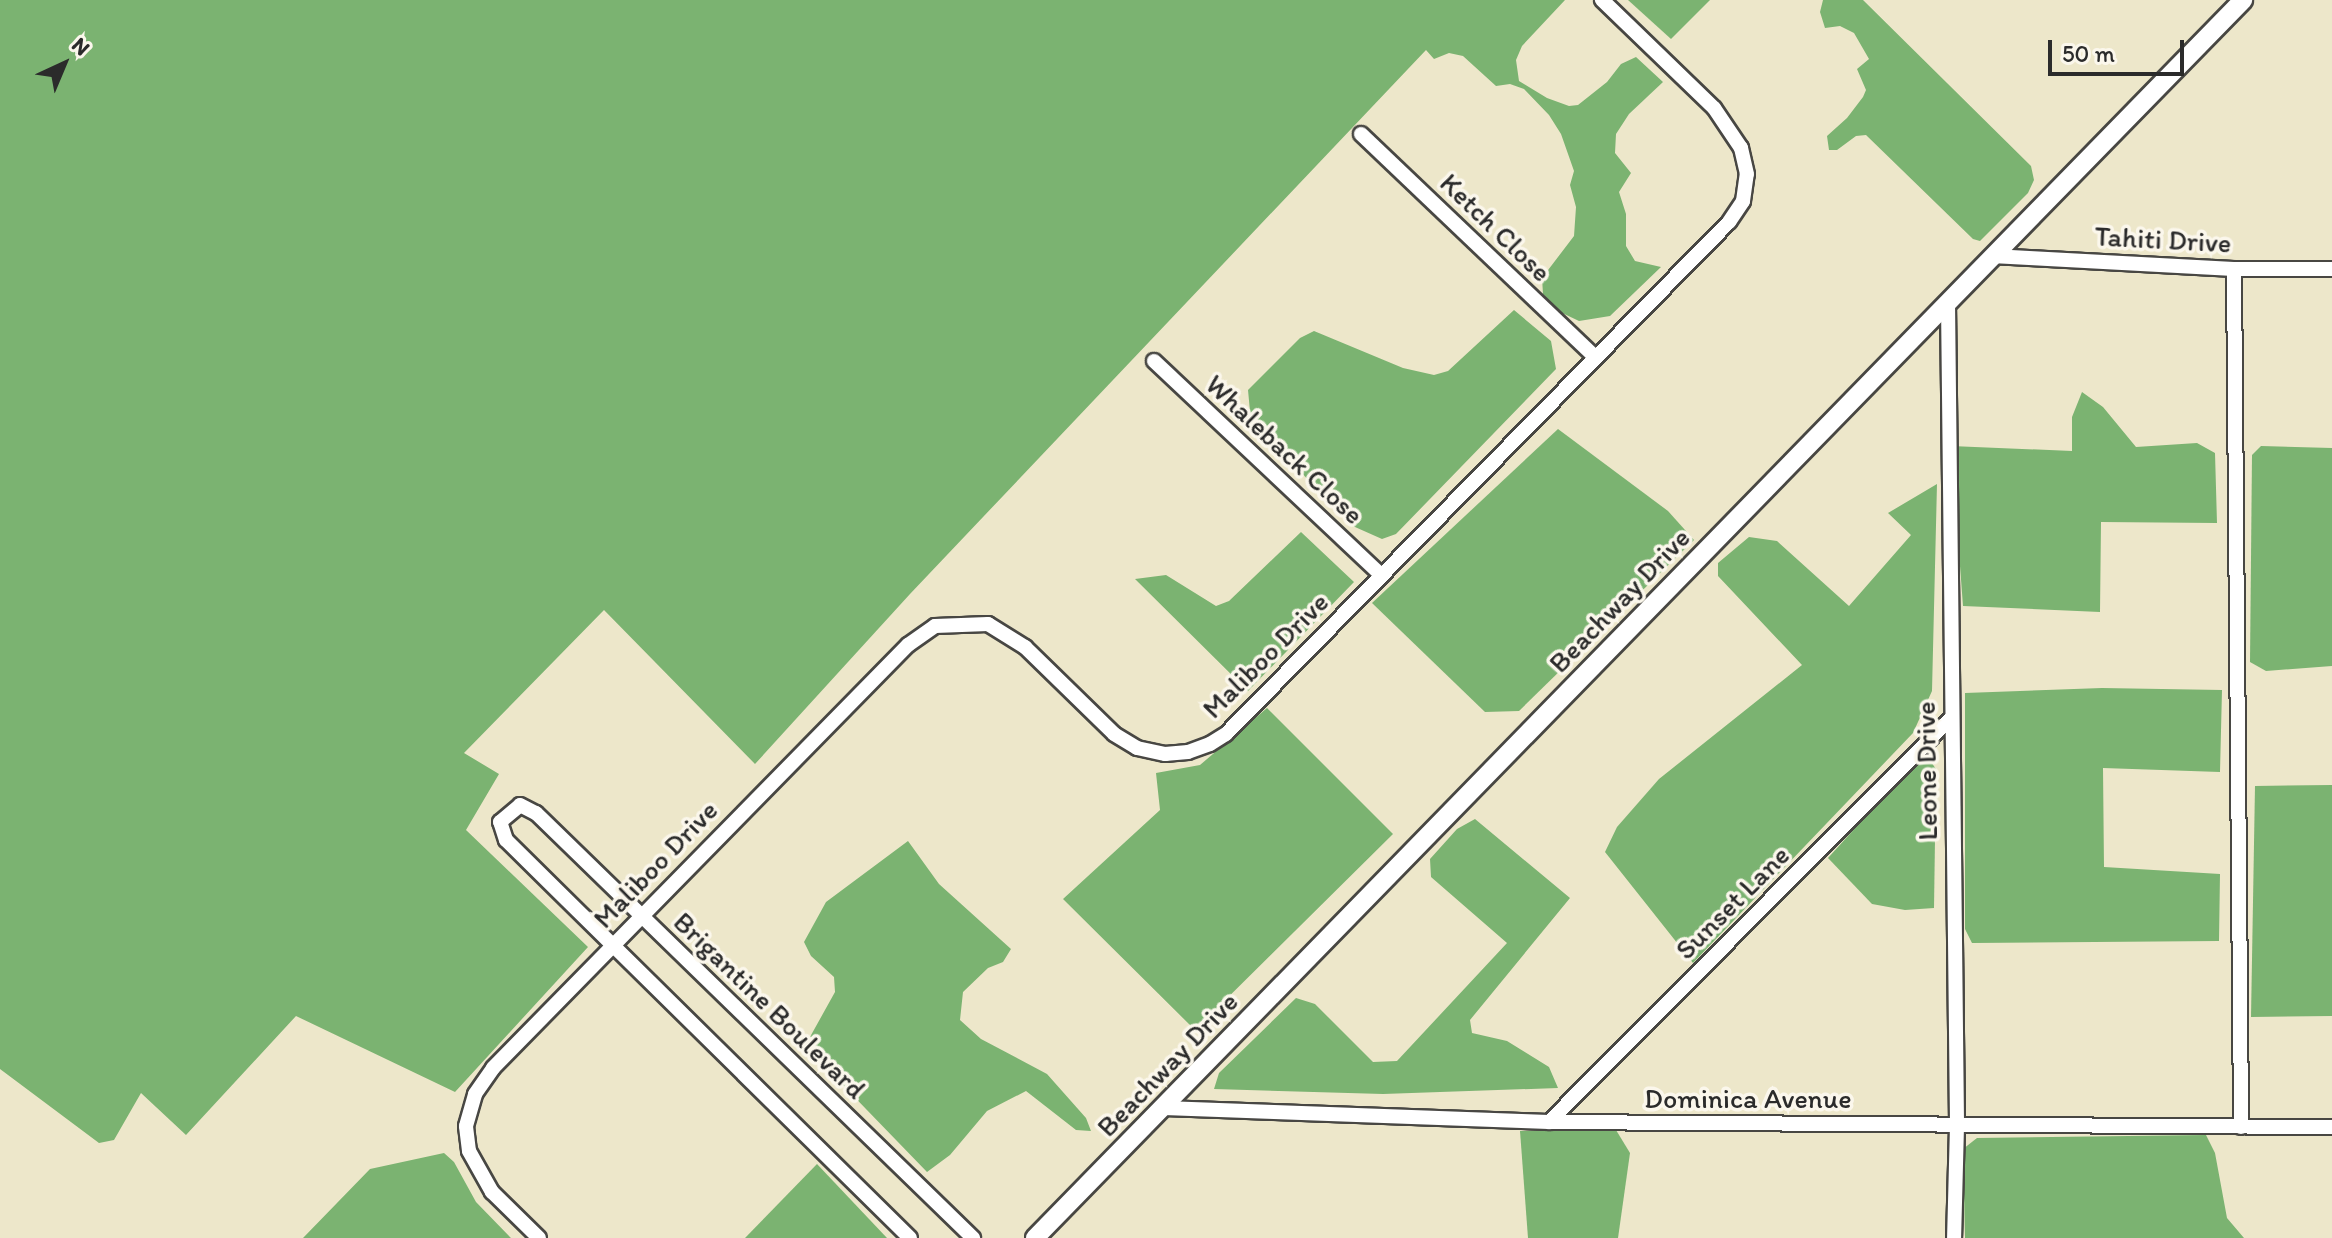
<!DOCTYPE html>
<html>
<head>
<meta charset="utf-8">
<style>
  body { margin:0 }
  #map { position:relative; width:2332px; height:1238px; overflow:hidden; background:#ede7ca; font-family:Itim,sans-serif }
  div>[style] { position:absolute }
  .forest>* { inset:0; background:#7bb371 }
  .roads { filter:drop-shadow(2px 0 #484743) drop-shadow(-2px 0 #484743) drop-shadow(0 2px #484743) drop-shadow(0 -2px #484743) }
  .minor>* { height:14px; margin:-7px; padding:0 7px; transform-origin:7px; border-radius:7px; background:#fff }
  .tertiary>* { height:18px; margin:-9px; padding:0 9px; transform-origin:9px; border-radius:9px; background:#fff }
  span { translate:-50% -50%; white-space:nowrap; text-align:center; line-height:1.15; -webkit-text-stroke:7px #fbf7ec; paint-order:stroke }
  .street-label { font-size:28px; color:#2b2b2b }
  .north { position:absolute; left:24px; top:24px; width:80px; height:80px; -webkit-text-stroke:6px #fbf7ec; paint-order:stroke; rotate:44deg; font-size:22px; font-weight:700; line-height:32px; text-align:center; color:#2b2b2b }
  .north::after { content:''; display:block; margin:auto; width:28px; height:36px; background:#2b2b2b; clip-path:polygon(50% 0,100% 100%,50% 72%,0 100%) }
  .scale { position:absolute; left:2048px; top:40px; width:136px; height:36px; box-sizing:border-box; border:4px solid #2b2b2b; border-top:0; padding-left:10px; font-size:24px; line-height:28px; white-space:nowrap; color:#2b2b2b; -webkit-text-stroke:6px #fbf7ec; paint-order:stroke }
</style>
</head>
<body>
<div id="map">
  <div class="forest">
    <div style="clip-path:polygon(0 0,1565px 0,1522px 46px,1516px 60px,1519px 81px,1547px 98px,1569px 106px,1578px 105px,1607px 82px,1621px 64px,1636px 57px,1663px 82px,1629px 114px,1616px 134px,1615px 153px,1631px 173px,1619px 192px,1626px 214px,1626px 246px,1635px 261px,1661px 267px,1610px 316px,1579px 321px,1558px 311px,1543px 294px,1542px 278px,1574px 236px,1576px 207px,1570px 185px,1574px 171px,1561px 134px,1549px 115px,1524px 89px,1510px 84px,1496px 86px,1463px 56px,1449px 53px,1434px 59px,1426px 50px,910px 594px,755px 764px,604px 610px,464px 753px,499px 774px,466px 830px,588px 947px,455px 1092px,296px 1016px,186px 1135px,141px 1093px,114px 1140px,99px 1143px,0 1069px)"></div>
    <div style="clip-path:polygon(1628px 0,1710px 0,1671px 39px)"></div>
    <div style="clip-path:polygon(1823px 0,1863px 0,2031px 166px,2034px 180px,2028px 193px,1980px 241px,1973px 239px,1866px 135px,1856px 136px,1837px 150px,1829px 150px,1827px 136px,1847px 118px,1863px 97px,1866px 90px,1857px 69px,1869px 59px,1854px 33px,1840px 26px,1825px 28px,1820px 12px)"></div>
    <div style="clip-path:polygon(1514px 310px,1551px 341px,1556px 369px,1396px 534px,1382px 539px,1355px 527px,1251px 422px,1248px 390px,1300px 338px,1314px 331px,1403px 368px,1434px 375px,1448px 371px)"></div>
    <div style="clip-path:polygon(2082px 392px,2103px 407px,2136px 447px,2197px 443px,2215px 453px,2217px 523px,2101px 522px,2100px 612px,1963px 606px,1951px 446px,2072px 451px,2072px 417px)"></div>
    <div style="clip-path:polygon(1558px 429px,1668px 511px,1694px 540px,1519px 711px,1485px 712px,1372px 603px)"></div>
    <div style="clip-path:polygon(2261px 446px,2332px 448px,2332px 666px,2266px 671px,2250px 662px,2252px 455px)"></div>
    <div style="clip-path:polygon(1937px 484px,1932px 691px,1913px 733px,1693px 963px,1605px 852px,1617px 827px,1659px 779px,1802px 665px,1718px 576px,1718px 563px,1749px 537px,1777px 541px,1849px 606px,1911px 535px,1888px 513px)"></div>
    <div style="clip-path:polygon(1301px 532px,1354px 582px,1248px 691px,1135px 579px,1166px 575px,1216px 606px,1229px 601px)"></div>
    <div style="clip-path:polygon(2102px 688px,2222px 690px,2220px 772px,2103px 768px,2104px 867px,2220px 874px,2219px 941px,1972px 943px,1965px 929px,1965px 693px)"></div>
    <div style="clip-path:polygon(1267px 708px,1393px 834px,1195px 1030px,1063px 899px,1160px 810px,1156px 773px,1200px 765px)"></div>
    <div style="clip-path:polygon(1924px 752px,1936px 769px,1934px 908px,1905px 910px,1872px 904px,1828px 858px)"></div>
    <div style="clip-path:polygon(2332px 785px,2332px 1016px,2251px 1017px,2255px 786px)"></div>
    <div style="clip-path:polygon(1475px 819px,1570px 898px,1470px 1020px,1472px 1033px,1507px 1041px,1549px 1067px,1558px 1088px,1383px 1094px,1214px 1089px,1219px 1073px,1296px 998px,1315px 1004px,1373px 1062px,1397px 1061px,1507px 943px,1431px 877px,1430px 859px,1457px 829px)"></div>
    <div style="clip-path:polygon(908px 841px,939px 884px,1011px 949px,1003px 962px,988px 968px,963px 992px,960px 1020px,981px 1039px,1047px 1074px,1086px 1118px,1091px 1131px,1076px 1130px,1026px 1091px,987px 1111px,950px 1155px,927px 1172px,805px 1046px,835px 992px,834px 977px,811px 956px,804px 942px,826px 902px)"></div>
    <div style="clip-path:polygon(1616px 1130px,1630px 1153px,1618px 1238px,1528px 1238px,1520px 1131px)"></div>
    <div style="clip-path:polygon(2206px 1135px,2215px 1153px,2227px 1218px,2244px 1238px,1965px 1238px,1963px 1149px,1977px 1138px)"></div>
    <div style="clip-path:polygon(444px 1153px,454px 1162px,476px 1202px,511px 1238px,303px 1238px,370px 1169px)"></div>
    <div style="clip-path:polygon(817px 1164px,887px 1238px,745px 1238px)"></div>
  </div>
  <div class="roads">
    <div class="minor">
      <div style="left:1361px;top:134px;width:323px;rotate:43.6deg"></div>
      <div style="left:1992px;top:256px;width:242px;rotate:3.1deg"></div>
      <div style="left:2234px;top:269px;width:98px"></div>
      <div style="left:2234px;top:269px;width:858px;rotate:89.53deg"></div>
      <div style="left:1948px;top:303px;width:823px;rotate:89.37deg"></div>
      <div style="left:1957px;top:1126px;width:112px;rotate:91.5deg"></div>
      <div style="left:1154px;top:361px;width:312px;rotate:43.3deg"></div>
      <div style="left:1164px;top:1108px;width:385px;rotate:2.1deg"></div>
      <div style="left:1549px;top:1122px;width:783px;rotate:0.37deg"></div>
      <div style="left:1549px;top:1122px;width:570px;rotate:-45.14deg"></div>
      <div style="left:539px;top:1238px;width:66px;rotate:-135.6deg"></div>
      <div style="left:492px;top:1192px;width:47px;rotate:-119.3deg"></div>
      <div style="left:469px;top:1151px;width:25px;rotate:-97deg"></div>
      <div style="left:466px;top:1126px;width:33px;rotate:-74deg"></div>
      <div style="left:475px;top:1094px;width:32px;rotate:-55deg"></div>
      <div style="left:493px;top:1068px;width:593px;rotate:-45.55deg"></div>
      <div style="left:908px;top:645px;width:33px;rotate:-35deg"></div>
      <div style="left:935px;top:626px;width:53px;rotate:-2.2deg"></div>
      <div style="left:988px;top:624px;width:44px;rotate:31.9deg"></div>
      <div style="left:1025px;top:647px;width:124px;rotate:44.3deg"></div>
      <div style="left:1114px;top:734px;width:27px;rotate:31deg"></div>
      <div style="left:1137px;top:748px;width:29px;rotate:12deg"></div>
      <div style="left:1165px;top:754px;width:23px;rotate:-5deg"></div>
      <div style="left:1188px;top:752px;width:23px;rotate:-20deg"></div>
      <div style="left:1210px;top:744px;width:19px;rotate:-32deg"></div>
      <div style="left:1226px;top:734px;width:718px;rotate:-45.51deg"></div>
      <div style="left:1729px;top:222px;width:25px;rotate:-56deg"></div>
      <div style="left:1743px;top:201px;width:27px;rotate:-82deg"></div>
      <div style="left:1747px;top:174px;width:27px;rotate:-103deg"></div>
      <div style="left:1741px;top:148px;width:48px;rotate:-124deg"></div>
      <div style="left:1714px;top:108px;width:156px;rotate:-136deg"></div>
      <div style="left:910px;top:1238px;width:567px;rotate:-135.43deg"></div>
      <div style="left:506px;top:840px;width:19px;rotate:-108deg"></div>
      <div style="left:500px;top:822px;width:26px;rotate:-40deg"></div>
      <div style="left:520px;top:805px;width:18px;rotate:27deg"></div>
      <div style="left:536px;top:813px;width:610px;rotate:44.2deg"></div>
    </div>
    <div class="tertiary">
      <div style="left:1035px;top:1238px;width:1730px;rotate:-45.7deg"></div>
    </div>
  </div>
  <div class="street-label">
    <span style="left:1496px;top:227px;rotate:44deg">Ketch Close</span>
    <span style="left:2163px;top:239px;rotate:3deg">Tahiti Drive</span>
    <span style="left:1285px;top:449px;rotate:43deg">Whaleback Close</span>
    <span style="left:1619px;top:600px;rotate:-46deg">Beachway Drive</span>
    <span style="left:1265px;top:655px;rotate:-45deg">Maliboo Drive</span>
    <span style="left:1926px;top:771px;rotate:-91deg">Leone Drive</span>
    <span style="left:655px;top:864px;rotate:-46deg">Maliboo Drive</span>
    <span style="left:1732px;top:902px;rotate:-45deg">Sunset Lane</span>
    <span style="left:770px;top:1005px;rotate:44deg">Brigantine Boulevard</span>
    <span style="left:1167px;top:1064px;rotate:-46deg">Beachway Drive</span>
    <span style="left:1748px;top:1098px">Dominica Avenue</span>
  </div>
  <div class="north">N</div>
  <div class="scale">50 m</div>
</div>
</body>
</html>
